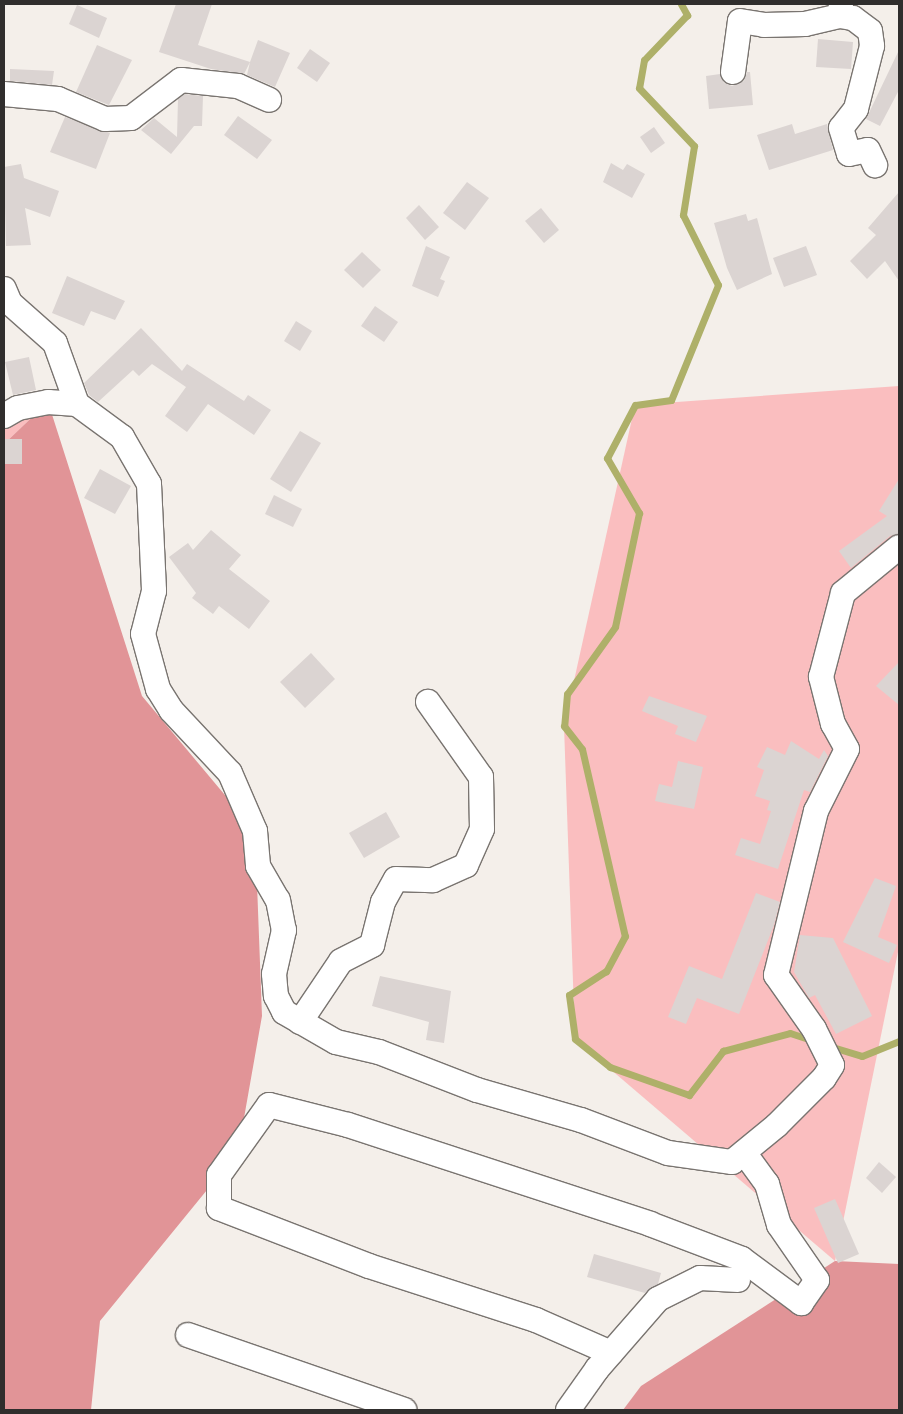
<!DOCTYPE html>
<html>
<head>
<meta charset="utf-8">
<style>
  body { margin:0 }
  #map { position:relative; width:903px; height:1414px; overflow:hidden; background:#f4efea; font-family:"IBM Plex Sans",sans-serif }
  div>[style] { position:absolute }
  .green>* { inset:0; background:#fabebf }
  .forest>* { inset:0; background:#e19497 }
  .stream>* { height:7px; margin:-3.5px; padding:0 3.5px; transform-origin:3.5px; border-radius:3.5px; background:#aeb069 }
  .building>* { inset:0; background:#dbd4d2 }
  .roads { filter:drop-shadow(1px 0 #797470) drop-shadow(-1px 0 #797470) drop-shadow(0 1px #797470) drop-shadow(0 -1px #797470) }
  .minor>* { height:24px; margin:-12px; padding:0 12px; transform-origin:12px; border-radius:12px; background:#fff }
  span { translate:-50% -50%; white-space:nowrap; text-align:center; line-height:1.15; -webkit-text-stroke:4.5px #fff; paint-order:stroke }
  .frame { position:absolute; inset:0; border:5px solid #302e2d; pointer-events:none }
</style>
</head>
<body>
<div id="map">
  <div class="green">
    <div style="clip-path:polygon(899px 386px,899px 947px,835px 1261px,575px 1039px,564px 726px,635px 405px)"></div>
    <div style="clip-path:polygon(48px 402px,4px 444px,4px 422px)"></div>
  </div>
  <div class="forest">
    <div style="clip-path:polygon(48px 402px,142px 696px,255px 831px,262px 1016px,238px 1152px,100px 1321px,91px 1410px,4px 1410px,4px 444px)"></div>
    <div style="clip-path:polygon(835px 1261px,899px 1264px,899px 1410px,623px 1410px,641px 1386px)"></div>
  </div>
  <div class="stream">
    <div style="left:681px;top:4px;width:13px;rotate:61deg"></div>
    <div style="left:687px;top:15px;width:62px;rotate:133.7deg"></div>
    <div style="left:644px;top:60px;width:28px;rotate:100deg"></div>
    <div style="left:639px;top:88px;width:80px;rotate:46.5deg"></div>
    <div style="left:694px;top:146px;width:70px;rotate:99.1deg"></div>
    <div style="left:683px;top:215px;width:78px;rotate:63.4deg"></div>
    <div style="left:718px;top:285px;width:124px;rotate:112.2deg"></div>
    <div style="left:671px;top:400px;width:36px;rotate:172deg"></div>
    <div style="left:635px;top:405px;width:60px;rotate:117.8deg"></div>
    <div style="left:607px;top:458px;width:64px;rotate:59.8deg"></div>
    <div style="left:639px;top:513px;width:116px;rotate:101.9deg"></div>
    <div style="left:615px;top:627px;width:82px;rotate:125.6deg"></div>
    <div style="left:567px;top:694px;width:32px;rotate:95deg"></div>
    <div style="left:564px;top:726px;width:29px;rotate:52deg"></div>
    <div style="left:582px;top:749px;width:192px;rotate:77.1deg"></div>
    <div style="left:625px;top:936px;width:40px;rotate:118deg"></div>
    <div style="left:606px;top:971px;width:44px;rotate:147deg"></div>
    <div style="left:569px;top:995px;width:44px;rotate:82.2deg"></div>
    <div style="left:575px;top:1039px;width:45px;rotate:38.7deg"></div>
    <div style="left:610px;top:1067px;width:84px;rotate:19.5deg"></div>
    <div style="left:689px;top:1095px;width:56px;rotate:-52.3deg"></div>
    <div style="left:723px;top:1051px;width:69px;rotate:-15deg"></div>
    <div style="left:790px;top:1033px;width:25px;rotate:18deg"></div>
    <div style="left:829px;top:1046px;width:34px;rotate:17deg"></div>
    <div style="left:862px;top:1056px;width:40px;rotate:-22deg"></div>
  </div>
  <div class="building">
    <div style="clip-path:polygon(176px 4px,212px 4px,198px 45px,250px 62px,258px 40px,290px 53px,275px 87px,247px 75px,250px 62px,244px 74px,211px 69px,159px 52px)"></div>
    <div style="clip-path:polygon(77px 5px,107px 18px,99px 38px,69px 24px)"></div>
    <div style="clip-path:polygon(818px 39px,853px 42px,851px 69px,816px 67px)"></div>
    <div style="clip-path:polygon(97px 45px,132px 60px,109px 105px,76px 92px)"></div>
    <div style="clip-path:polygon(310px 49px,330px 63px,317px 82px,297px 68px)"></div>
    <div style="clip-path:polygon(899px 50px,899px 90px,880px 126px,866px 119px)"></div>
    <div style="clip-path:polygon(10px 69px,54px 71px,52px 85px,10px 81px)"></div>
    <div style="clip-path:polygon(747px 72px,750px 72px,753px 105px,709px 109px,706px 76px,720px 74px,724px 83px,732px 86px,744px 81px)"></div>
    <div style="clip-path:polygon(185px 94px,203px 96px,202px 126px,194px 126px,171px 154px,141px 130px,154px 118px,177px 137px,178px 99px)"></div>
    <div style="clip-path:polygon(238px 116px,272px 140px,257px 159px,224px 135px)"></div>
    <div style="clip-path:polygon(65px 117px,110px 133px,96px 169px,50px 152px)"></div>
    <div style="clip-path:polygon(792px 124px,795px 134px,827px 124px,833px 150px,769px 170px,757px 135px)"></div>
    <div style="clip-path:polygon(654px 127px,665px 143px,651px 153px,640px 137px)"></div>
    <div style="clip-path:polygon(611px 163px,623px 170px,627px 164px,645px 174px,632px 198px,603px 182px)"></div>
    <div style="clip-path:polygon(21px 164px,24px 178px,59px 191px,50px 217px,25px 208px,31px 245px,6px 246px,4px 167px)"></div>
    <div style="clip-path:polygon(467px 182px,489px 198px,465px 230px,443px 213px)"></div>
    <div style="clip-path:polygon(899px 192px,899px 281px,885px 261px,867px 279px,850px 261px,876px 235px,868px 228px)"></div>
    <div style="clip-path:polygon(419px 205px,439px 227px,425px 240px,406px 218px)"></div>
    <div style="clip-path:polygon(541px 208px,559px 230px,544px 243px,525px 221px)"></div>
    <div style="clip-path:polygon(746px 214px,748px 221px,757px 218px,772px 274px,737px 290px,727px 268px,714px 223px)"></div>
    <div style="clip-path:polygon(426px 246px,450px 257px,440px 279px,445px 281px,438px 297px,412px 286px)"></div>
    <div style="clip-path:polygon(806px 246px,817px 275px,784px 287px,773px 258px)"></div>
    <div style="clip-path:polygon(362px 252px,381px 270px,363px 288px,344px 270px)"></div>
    <div style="clip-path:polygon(67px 276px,125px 301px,115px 320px,91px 311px,84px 326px,52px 313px)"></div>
    <div style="clip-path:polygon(375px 306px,398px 322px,384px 342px,361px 326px)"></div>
    <div style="clip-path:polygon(296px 321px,312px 331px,300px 351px,284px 341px)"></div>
    <div style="clip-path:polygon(141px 328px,182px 371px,187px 364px,244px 401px,248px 395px,271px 410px,254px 435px,208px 404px,187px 432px,165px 416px,186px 387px,152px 364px,139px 376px,133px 370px,98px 402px,89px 395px,84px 383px)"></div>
    <div style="clip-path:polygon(29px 357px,36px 390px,13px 395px,5px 362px)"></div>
    <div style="clip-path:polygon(300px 431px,321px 443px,291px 492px,270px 479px)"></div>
    <div style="clip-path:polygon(4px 439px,22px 439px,22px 464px,4px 464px)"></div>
    <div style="clip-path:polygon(100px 469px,131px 486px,115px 514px,84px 498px)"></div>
    <div style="clip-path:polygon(899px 479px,899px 534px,890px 536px,851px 568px,839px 551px,887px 516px,879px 511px)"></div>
    <div style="clip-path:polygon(274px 495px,302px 509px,293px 527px,265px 514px)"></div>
    <div style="clip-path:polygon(211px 530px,241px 555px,229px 569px,270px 601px,249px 629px,219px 606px,213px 614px,192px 598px,196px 593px,169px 557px,188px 543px,193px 550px)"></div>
    <div style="clip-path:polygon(311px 653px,335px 679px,305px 708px,280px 682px)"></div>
    <div style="clip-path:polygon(899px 662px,899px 705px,876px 686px)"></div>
    <div style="clip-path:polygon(649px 696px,707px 716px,696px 742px,675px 734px,678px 726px,642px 711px)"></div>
    <div style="clip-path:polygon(791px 741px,819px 759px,824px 750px,828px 756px,810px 792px,804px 790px,778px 869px,735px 855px,741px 838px,760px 844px,771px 811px,767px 810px,770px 801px,755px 796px,764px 770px,757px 767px,767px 747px,785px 755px)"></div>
    <div style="clip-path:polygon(678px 761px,703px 767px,694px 809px,655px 801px,659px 784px,672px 787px)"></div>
    <div style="clip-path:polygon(386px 812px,400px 837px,364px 858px,349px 833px)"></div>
    <div style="clip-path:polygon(875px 878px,896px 886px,878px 937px,897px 945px,889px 963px,843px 942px)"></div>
    <div style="clip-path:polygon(756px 893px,780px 902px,774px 925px,739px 1014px,697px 998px,686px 1024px,668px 1017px,689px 966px,722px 979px)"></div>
    <div style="clip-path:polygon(800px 935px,833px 938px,872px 1016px,836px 1034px,815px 995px,809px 998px,794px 972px)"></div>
    <div style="clip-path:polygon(380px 976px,451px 991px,444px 1043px,426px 1040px,429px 1022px,372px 1006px)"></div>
    <div style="clip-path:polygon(879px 1162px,896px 1177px,882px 1193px,866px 1178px)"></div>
    <div style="clip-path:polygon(835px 1199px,859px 1254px,838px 1263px,814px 1208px)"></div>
    <div style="clip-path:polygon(594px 1254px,661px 1273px,658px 1284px,645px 1293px,587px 1277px)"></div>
  </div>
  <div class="roads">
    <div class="minor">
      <div style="left:841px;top:4px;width:12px;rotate:95deg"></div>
      <div style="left:840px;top:16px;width:13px;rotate:9deg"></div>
      <div style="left:853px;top:18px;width:21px;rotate:37deg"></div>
      <div style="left:870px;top:31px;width:15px;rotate:82deg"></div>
      <div style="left:872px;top:46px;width:65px;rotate:104.3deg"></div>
      <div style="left:856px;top:109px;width:24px;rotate:128deg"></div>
      <div style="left:841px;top:128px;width:27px;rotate:73deg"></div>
      <div style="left:849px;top:154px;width:19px;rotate:-12deg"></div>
      <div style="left:868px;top:150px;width:17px;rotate:65deg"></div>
      <div style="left:733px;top:72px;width:51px;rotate:-82.2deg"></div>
      <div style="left:740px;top:21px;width:24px;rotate:9deg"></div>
      <div style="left:764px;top:25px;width:41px;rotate:-1.4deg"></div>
      <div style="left:805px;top:24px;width:36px;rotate:-13deg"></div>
      <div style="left:4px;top:94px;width:54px;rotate:5.3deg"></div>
      <div style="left:58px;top:99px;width:51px;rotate:23.1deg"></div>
      <div style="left:105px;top:119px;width:26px;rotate:-2deg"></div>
      <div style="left:131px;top:118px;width:63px;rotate:-37.2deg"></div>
      <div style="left:181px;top:80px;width:57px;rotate:6deg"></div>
      <div style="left:238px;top:86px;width:34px;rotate:24deg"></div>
      <div style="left:4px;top:289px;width:15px;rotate:67deg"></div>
      <div style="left:10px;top:303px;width:60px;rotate:41.6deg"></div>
      <div style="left:55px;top:343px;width:65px;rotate:70.2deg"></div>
      <div style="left:77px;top:404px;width:56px;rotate:36.3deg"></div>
      <div style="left:122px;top:437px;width:54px;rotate:60.1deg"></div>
      <div style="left:149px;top:484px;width:107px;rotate:87.3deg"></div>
      <div style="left:154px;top:591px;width:44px;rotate:104.3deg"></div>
      <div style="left:143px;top:634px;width:57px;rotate:74.7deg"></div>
      <div style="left:158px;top:689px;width:25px;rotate:58deg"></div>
      <div style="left:171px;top:710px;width:86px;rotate:46.9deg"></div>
      <div style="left:230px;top:773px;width:63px;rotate:66.7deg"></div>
      <div style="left:255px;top:831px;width:35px;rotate:85deg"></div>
      <div style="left:258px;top:866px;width:39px;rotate:60deg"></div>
      <div style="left:278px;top:900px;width:31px;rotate:79deg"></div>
      <div style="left:284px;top:930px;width:45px;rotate:102.8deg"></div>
      <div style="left:274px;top:974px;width:22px;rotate:85deg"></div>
      <div style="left:276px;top:996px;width:18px;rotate:63deg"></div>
      <div style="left:284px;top:1012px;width:60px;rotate:30deg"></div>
      <div style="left:336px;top:1042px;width:44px;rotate:13.1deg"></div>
      <div style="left:379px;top:1052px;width:105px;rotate:21.2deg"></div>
      <div style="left:477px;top:1090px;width:108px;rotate:16.1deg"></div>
      <div style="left:581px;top:1120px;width:93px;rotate:20.8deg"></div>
      <div style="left:668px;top:1153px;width:65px;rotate:8deg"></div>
      <div style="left:732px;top:1162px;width:58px;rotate:-39.4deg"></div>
      <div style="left:777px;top:1125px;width:66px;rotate:-45deg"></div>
      <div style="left:824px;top:1078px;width:15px;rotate:-58deg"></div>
      <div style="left:832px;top:1065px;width:40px;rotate:-116.6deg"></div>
      <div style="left:814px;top:1029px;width:66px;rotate:-125.1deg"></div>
      <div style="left:776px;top:975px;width:169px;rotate:-76.3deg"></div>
      <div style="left:816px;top:811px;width:69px;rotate:-63.4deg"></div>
      <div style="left:847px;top:749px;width:29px;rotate:-119deg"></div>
      <div style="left:833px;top:724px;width:49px;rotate:-104.3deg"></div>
      <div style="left:821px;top:677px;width:87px;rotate:-75.3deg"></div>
      <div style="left:843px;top:593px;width:72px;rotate:-39.4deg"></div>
      <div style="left:4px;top:416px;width:16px;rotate:-30deg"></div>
      <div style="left:18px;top:408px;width:31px;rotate:-11deg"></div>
      <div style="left:48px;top:402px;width:29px;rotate:4deg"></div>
      <div style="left:300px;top:1022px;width:73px;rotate:-56.1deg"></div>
      <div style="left:341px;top:961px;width:35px;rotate:-27deg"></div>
      <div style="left:372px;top:945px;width:44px;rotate:-75.7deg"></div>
      <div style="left:383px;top:902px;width:26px;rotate:-61deg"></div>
      <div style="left:396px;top:879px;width:37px;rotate:2deg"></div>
      <div style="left:433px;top:880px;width:36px;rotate:-24deg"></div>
      <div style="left:466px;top:865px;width:39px;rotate:-66deg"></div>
      <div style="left:482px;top:829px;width:52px;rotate:-91.1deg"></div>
      <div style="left:481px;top:777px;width:92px;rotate:-125.2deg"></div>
      <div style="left:188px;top:1335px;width:229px;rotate:19.1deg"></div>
      <div style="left:611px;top:1353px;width:82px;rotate:-156.3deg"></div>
      <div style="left:536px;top:1320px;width:176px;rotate:-162.1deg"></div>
      <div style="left:369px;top:1266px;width:161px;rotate:-158.9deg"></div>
      <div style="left:219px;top:1208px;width:33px;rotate:-90deg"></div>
      <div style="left:219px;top:1175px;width:86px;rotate:-54.5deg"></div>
      <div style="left:269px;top:1105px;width:81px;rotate:14.2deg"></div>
      <div style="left:348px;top:1125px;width:318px;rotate:18.1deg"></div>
      <div style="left:650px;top:1224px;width:98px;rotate:20.8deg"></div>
      <div style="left:742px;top:1259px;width:74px;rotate:36.7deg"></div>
      <div style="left:801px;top:1303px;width:28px;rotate:-55deg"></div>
      <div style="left:817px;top:1280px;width:67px;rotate:-124.6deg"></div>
      <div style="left:779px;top:1225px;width:43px;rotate:-106.3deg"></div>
      <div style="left:767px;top:1184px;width:39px;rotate:-126deg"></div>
      <div style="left:568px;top:1410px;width:50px;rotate:-54.7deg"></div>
      <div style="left:597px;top:1369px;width:93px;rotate:-48.9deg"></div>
      <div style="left:658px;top:1299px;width:47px;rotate:-26.6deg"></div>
      <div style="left:700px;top:1278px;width:38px;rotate:3deg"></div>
    </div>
  </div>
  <div class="frame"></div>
</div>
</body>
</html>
